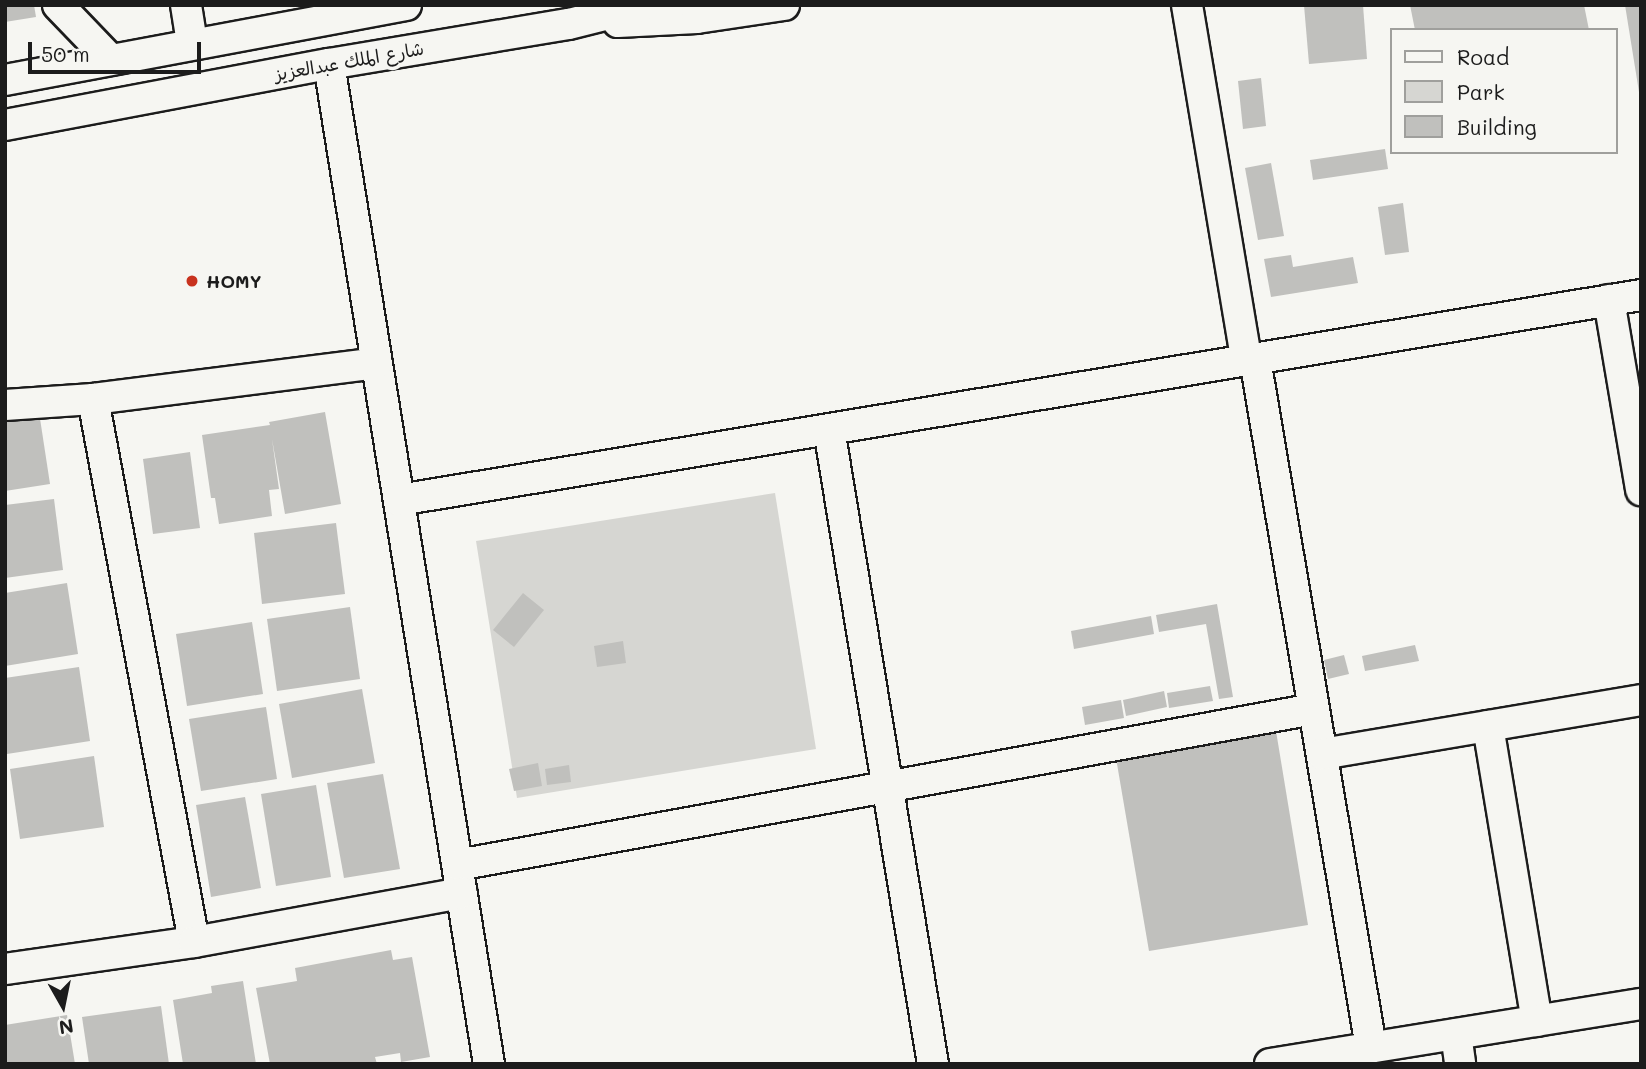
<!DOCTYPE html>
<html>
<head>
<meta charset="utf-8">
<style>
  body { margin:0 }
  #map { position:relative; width:1646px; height:1069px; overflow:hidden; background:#f6f6f2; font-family:Mali,"Playpen Sans Arabic",sans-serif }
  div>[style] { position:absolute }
  .green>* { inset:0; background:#d6d6d2 }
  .building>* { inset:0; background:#c0c0bd }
  .roads { filter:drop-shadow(2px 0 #1c1c1c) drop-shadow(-2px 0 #1c1c1c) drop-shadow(0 2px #1c1c1c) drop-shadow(0 -2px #1c1c1c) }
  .minor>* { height:30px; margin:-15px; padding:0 15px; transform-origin:15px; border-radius:15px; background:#f6f6f2 }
  .dots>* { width:19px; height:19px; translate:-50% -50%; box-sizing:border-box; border:4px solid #f6f6f2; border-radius:50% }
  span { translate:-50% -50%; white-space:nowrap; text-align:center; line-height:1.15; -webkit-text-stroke:7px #f6f6f2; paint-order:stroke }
  .street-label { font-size:18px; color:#1c1c1c }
  .poi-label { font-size:18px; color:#1c1c1c; font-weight:700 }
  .left { translate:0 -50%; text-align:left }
  .frame { position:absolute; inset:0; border:7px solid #1c1c1c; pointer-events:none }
  .legend { position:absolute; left:1390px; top:28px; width:228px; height:126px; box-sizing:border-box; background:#f6f6f2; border:2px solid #9f9f9c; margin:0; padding:9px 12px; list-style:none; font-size:21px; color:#1c1c1c }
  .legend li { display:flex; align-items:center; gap:14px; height:35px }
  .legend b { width:35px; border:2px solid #9f9f9c }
  .north { position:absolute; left:28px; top:971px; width:70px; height:70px; -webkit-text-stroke:5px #f6f6f2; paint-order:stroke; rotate:171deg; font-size:19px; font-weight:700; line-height:28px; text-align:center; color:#1c1c1c }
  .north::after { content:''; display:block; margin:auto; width:24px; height:32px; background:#1c1c1c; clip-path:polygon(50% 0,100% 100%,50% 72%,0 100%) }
  .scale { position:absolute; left:28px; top:42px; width:173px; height:32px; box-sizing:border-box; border:4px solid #1c1c1c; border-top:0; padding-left:9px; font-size:21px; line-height:24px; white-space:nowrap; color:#1c1c1c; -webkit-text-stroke:5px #f6f6f2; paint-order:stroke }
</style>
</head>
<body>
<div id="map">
  <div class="green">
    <div style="clip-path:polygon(775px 493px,816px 749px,517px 798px,476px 541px)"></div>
  </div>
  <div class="building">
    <div style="clip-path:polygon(5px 5px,34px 5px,36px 17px,5px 22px)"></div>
    <div style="clip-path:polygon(1304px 5px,1363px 5px,1367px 59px,1309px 64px)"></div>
    <div style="clip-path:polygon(1410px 5px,1584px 5px,1589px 30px,1415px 30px)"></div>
    <div style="clip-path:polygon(1625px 5px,1641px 5px,1641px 92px,1639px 92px)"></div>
    <div style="clip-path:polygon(1261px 78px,1266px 126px,1243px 129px,1238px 81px)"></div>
    <div style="clip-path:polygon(1385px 149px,1388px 169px,1313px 180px,1310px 160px)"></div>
    <div style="clip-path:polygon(1271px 163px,1284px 236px,1258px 240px,1245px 168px)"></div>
    <div style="clip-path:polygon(1403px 203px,1409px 252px,1385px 255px,1378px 207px)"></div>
    <div style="clip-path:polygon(1291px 255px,1293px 267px,1353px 257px,1358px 283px,1271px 297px,1264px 259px)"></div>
    <div style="clip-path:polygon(39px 412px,50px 484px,5px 491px,5px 417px)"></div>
    <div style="clip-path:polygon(325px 412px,341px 504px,285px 514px,272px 439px,279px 489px,269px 490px,272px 516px,219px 524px,215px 498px,211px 498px,202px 435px,270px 425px,269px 422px)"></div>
    <div style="clip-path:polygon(190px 452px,200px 528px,153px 534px,143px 459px)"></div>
    <div style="clip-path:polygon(54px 499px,63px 570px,5px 578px,5px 505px)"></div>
    <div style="clip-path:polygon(336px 523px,345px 594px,262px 604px,254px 533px)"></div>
    <div style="clip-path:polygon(67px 583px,78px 654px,5px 666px,5px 593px)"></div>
    <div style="clip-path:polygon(523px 593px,544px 610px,514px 647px,493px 630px)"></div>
    <div style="clip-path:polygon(1217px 604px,1233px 697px,1219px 699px,1206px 624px,1159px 632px,1156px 615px)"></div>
    <div style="clip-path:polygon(350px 607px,360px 679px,277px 691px,267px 619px)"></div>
    <div style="clip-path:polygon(1151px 616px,1154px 634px,1074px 649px,1071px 631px)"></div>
    <div style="clip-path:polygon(252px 622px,263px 694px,187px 706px,176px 634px)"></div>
    <div style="clip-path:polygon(623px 641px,626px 663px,597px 667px,594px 646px)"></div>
    <div style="clip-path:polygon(1415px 645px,1419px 661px,1365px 671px,1362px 656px)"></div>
    <div style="clip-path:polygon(1344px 655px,1349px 674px,1328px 679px,1324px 660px)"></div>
    <div style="clip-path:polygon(79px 667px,90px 741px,7px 754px,5px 678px)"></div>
    <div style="clip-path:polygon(1210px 686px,1213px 701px,1169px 708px,1167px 693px)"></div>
    <div style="clip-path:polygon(362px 689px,375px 763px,292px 778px,279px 704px)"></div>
    <div style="clip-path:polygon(1164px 691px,1167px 707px,1126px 716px,1123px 700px)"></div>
    <div style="clip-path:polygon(1121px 700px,1124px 718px,1085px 725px,1082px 707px)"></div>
    <div style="clip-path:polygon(266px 707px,277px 779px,201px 791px,189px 719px)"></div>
    <div style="clip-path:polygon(1276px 731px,1308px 925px,1149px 951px,1116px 758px)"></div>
    <div style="clip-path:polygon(94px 756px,104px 827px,20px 839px,10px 769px)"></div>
    <div style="clip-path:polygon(538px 763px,542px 786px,514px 791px,509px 769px)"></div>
    <div style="clip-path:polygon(569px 765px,571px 782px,547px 785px,545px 769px)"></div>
    <div style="clip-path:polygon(383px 774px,400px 869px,344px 878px,327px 783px)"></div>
    <div style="clip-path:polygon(316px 785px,331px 877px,276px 886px,261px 794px)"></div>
    <div style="clip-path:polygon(245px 797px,261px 888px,211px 897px,196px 805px)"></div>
    <div style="clip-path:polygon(391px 950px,393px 960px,412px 957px,430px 1057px,401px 1062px,400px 1053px,375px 1057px,377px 1064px,270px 1064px,256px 988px,297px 981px,295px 968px)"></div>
    <div style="clip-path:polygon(243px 981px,256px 1064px,183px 1064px,173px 1000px,212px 993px,211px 986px)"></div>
    <div style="clip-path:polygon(161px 1006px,169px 1064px,89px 1064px,82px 1017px)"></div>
    <div style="clip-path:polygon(67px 1015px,75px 1064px,5px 1064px,5px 1025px)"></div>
  </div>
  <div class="roads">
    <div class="minor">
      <div style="left:58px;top:5px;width:75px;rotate:46.1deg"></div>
      <div style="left:186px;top:5px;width:38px;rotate:81deg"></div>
      <div style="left:1187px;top:5px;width:359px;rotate:80.5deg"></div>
      <div style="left:618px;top:22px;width:79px;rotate:-2.9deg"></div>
      <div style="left:697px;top:18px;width:88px;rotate:-8.5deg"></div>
      <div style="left:329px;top:64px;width:1013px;rotate:80.91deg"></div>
      <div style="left:5px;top:80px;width:408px;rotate:-10.6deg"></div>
      <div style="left:5px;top:125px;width:330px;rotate:-10.7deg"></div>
      <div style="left:329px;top:64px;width:243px;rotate:-9.5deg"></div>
      <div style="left:569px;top:24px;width:77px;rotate:-14.2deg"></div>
      <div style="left:1609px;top:300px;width:193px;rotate:80.4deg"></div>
      <div style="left:1255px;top:359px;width:698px;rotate:80.43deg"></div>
      <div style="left:93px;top:399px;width:552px;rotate:79.46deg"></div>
      <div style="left:5px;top:405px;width:88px;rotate:-3.9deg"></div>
      <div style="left:93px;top:399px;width:286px;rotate:-7.2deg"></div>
      <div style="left:829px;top:429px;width:643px;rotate:80.7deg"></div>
      <div style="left:399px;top:500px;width:1259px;rotate:-9.37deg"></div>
      <div style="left:1488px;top:726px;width:299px;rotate:80.6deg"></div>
      <div style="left:1322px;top:754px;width:324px;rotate:-9.6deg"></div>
      <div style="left:458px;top:865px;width:870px;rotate:-10.33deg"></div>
      <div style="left:5px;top:969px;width:191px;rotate:-8.1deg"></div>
      <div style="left:194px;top:942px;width:272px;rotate:-10.4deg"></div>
      <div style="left:1456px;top:1034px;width:30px;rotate:82deg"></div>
      <div style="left:1270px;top:1064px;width:376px;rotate:-9.2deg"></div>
    </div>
  </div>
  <div class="dots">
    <div style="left:192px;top:281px;background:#c8321e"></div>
  </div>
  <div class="street-label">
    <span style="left:349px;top:61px;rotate:-10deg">شارع الملك عبدالعزيز</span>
  </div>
  <div class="poi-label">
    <span class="left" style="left:206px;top:281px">HOMY</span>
  </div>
  <div class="frame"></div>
  <ul class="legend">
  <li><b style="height:9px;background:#f6f6f2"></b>Road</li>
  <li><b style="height:19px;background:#d6d6d2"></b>Park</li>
  <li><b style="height:19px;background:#c0c0bd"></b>Building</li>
  </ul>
  <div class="north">N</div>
  <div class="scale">50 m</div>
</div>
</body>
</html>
